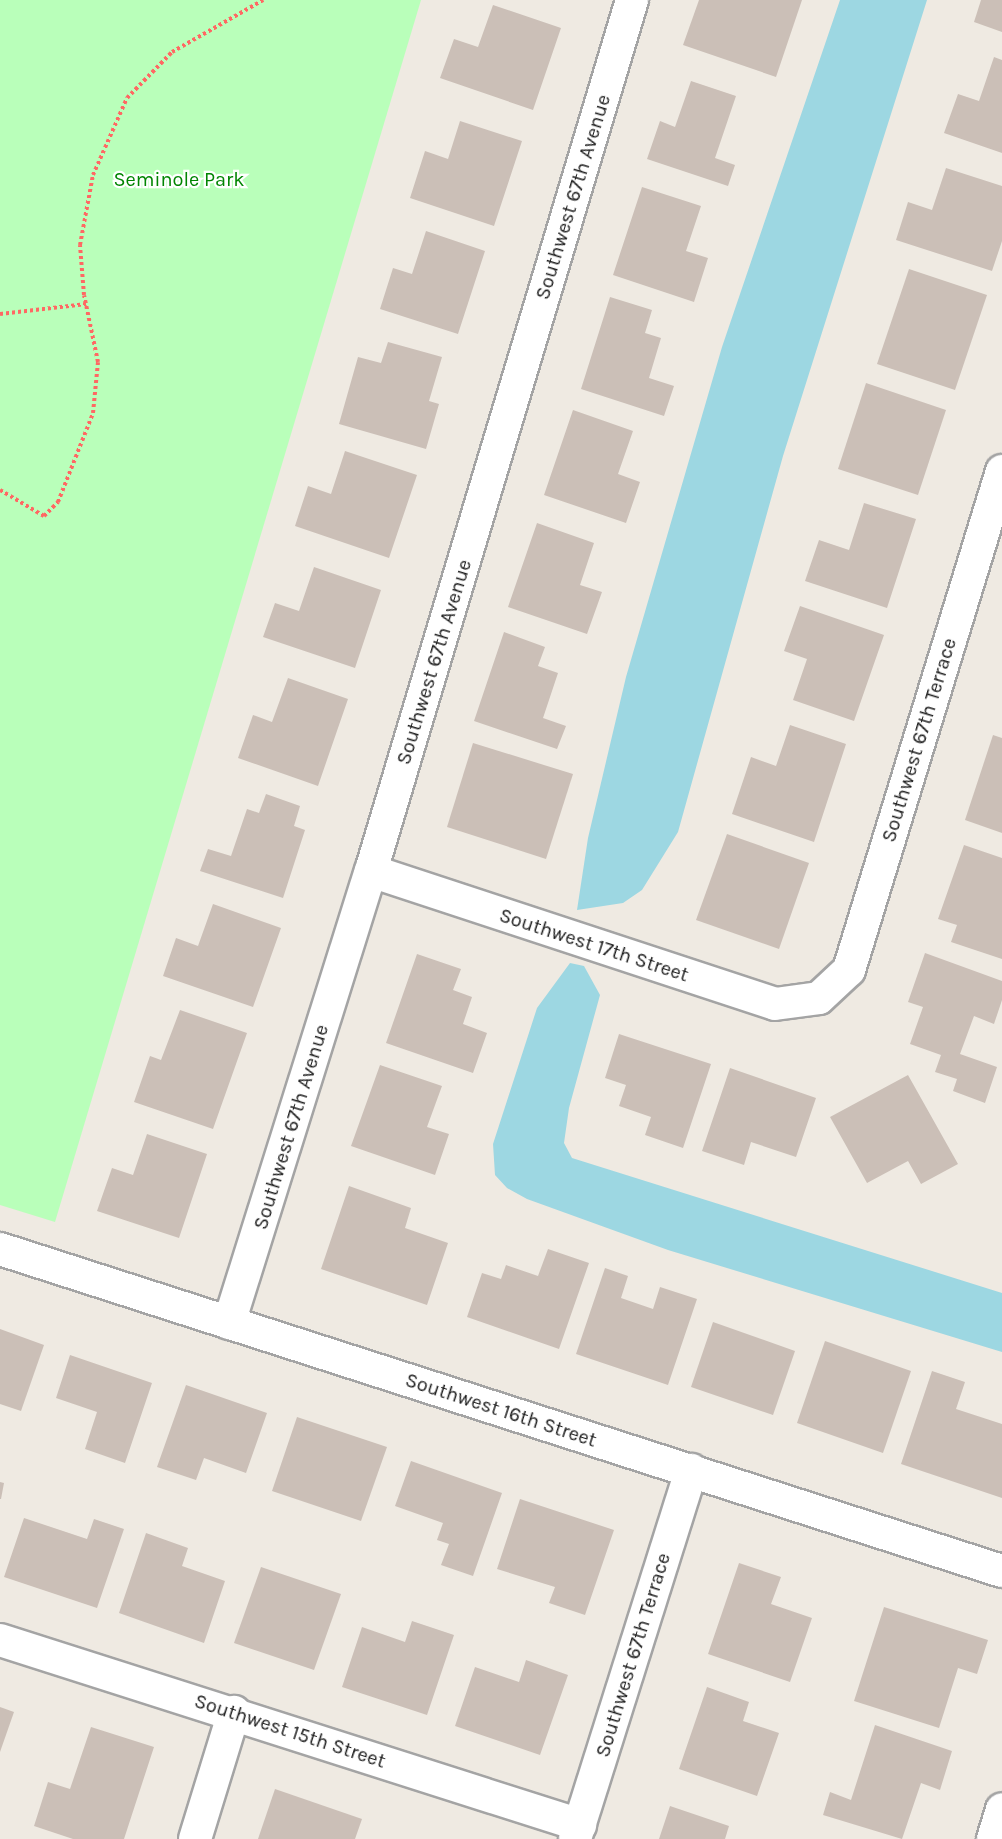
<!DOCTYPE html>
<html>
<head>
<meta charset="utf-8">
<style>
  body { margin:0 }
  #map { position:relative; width:1002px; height:1839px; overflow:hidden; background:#efeae2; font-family:Karla,sans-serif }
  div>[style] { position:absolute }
  .park>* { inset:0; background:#b9ffba }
  .water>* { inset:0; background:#9dd7e2 }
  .building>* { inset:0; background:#cbbfb7 }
  .path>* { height:4px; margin-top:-2px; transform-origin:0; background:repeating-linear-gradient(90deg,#ff6863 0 3px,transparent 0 6px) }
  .roads { filter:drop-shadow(2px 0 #a4a4a4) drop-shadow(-2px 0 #a4a4a4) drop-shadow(0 2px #a4a4a4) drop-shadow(0 -2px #a4a4a4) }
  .street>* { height:32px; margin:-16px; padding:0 16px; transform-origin:16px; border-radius:16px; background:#fff }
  span { translate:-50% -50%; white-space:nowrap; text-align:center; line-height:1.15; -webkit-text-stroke:4.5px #fff; paint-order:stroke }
  .park-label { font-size:20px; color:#018502 }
  .street-label { font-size:20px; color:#1d1d1d }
</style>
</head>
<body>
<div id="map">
  <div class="park">
    <div style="clip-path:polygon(0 0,421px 0,55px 1222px,0 1205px)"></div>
  </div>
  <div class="water">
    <div style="clip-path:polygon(840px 0,927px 0,783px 456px,678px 832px,642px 890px,623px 903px,577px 910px,588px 838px,626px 677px,722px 347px)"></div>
    <div style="clip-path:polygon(570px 963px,584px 966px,600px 995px,569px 1108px,564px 1143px,572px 1158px,1002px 1293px,1002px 1352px,668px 1250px,527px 1199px,507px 1188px,495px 1175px,493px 1144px,537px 1008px)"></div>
  </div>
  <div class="building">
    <div style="clip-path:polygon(699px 0,802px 0,776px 77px,683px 45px)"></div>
    <div style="clip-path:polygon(981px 0,1002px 0,1002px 32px,974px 22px)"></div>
    <div style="clip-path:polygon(493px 5px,561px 28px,533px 110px,440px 78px,454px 39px,478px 47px)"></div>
    <div style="clip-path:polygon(994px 57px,1002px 60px,1002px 153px,944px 133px,958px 94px,979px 101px)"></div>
    <div style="clip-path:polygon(691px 81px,736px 96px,715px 158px,735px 165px,728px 186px,647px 159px,660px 121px,675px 127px)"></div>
    <div style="clip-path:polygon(460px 121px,522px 141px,494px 226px,410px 198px,425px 151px,448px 159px)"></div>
    <div style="clip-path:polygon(946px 168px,1002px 186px,1002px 241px,992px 271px,896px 240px,908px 202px,932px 210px)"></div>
    <div style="clip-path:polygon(642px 187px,701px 206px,686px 251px,708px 258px,694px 302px,613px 275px)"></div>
    <div style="clip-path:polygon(426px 231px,485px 251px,458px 334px,380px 309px,393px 268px,412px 274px)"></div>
    <div style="clip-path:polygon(909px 269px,987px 295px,955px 390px,877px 364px)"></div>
    <div style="clip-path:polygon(610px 297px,652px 310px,645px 333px,661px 338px,649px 378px,674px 386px,664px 416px,581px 389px)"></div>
    <div style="clip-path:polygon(388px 342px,442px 357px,429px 401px,439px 404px,426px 449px,339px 424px,358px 357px,381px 363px)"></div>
    <div style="clip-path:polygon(866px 383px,946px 410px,918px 495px,838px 469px)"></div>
    <div style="clip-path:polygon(573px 410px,633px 431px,618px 474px,640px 482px,626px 523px,544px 495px)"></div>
    <div style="clip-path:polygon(345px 451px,417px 475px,389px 558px,295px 526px,308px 486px,331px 494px)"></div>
    <div style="clip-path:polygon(864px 503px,916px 519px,887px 608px,805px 581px,819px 540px,849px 550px)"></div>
    <div style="clip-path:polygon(537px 523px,594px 543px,580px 585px,602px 592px,587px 634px,508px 607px)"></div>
    <div style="clip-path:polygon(314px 567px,381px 590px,355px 668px,263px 637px,275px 603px,299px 611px)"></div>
    <div style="clip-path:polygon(800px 606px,884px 635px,854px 721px,793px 700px,807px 659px,784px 651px)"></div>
    <div style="clip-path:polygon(504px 632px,545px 647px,538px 666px,558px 673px,543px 718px,566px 726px,557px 749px,474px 721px)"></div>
    <div style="clip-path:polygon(288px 678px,348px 699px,318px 786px,238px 758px,253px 715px,272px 722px)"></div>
    <div style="clip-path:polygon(790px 725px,846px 744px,814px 842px,732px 814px,751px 757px,776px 766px)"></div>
    <div style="clip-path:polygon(993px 735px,1002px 738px,1002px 833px,965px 820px)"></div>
    <div style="clip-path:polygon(473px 743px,573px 774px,546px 859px,447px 827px)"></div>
    <div style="clip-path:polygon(266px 794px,300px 806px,294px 826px,305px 830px,283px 898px,200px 871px,208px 849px,231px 856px,247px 809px,259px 813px)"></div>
    <div style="clip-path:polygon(727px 834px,809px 863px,779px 949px,696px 920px)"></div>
    <div style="clip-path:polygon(964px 845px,1002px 858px,1002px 959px,951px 942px,957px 925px,938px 919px)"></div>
    <div style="clip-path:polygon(213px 904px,281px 928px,253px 1007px,163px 976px,176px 938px,198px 946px)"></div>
    <div style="clip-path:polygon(925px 953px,1002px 981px,1002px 1000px,994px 1024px,974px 1016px,960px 1054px,997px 1067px,985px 1103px,953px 1091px,957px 1079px,935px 1072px,941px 1055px,910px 1044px,923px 1007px,908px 1002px)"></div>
    <div style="clip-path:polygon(417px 954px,461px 969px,453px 990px,472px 997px,463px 1024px,487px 1033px,473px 1073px,386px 1043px)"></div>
    <div style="clip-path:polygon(180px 1010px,247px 1033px,213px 1129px,134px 1102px,150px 1056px,161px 1060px)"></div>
    <div style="clip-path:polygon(619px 1034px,711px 1064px,683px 1148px,645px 1135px,651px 1117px,619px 1106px,626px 1085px,605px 1078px)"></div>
    <div style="clip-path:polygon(380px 1065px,442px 1086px,427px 1127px,449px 1134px,435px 1175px,351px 1146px)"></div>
    <div style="clip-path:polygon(730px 1068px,816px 1098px,796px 1157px,751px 1142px,744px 1165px,702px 1151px)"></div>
    <div style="clip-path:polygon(908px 1075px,958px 1164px,921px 1184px,908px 1161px,867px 1183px,830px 1117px)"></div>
    <div style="clip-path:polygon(147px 1134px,207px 1154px,179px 1238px,97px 1211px,112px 1168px,133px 1175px)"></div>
    <div style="clip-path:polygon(349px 1186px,411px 1208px,405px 1228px,448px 1243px,427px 1305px,321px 1269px)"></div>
    <div style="clip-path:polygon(548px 1249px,589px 1263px,559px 1349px,467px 1317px,482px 1273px,501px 1279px,506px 1265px,538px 1276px)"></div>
    <div style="clip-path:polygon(605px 1268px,628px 1276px,621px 1298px,653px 1309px,660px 1287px,697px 1299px,668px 1385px,576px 1354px)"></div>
    <div style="clip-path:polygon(713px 1322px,795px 1351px,773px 1415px,691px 1387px)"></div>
    <div style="clip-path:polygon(0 1329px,44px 1345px,21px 1411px,0 1404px)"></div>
    <div style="clip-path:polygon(825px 1341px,911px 1371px,883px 1453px,797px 1423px)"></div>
    <div style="clip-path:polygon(70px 1355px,152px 1383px,125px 1463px,85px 1449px,97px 1412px,56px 1398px)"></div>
    <div style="clip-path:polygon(932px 1371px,965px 1382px,956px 1409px,1002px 1424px,1002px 1498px,901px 1464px)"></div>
    <div style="clip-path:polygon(186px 1385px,267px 1413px,246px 1473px,204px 1458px,196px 1480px,157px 1467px)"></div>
    <div style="clip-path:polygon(297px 1417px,387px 1447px,361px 1521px,272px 1491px)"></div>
    <div style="clip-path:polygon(411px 1461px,502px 1493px,473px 1576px,441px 1565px,449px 1544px,437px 1540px,443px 1523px,395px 1506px)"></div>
    <div style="clip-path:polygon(0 1482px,4px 1483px,1px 1499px,0 1499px)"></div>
    <div style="clip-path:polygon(520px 1499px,614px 1530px,585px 1615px,549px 1603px,555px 1587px,497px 1569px)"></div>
    <div style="clip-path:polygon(24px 1518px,87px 1539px,94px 1519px,124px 1529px,97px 1608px,4px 1577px)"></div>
    <div style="clip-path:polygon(146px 1533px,188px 1548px,182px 1566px,225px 1581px,204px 1643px,119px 1613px)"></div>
    <div style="clip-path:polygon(739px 1563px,781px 1577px,771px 1604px,812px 1618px,790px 1682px,708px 1654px)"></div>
    <div style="clip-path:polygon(261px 1567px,341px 1594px,314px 1670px,234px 1643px)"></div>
    <div style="clip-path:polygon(884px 1607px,988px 1640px,977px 1674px,958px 1668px,939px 1728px,854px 1701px)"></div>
    <div style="clip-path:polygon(412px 1621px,454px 1635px,427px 1715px,342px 1687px,362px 1627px,405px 1642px)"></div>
    <div style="clip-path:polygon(526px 1660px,568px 1675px,540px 1755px,455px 1726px,475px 1667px,519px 1682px)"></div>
    <div style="clip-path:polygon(707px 1687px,749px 1702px,743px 1721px,779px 1733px,757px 1796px,679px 1769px)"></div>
    <div style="clip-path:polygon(0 1707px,14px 1712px,0 1752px)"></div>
    <div style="clip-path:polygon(875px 1725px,952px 1751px,940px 1790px,921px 1783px,902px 1839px,823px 1815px,830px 1792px,851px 1800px)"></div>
    <div style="clip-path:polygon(91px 1727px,154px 1747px,124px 1839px,73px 1839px,34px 1826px,48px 1782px,70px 1789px)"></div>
    <div style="clip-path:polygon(275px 1789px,362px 1819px,355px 1839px,258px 1839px)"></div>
    <div style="clip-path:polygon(670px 1806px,729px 1826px,725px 1839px,659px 1839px)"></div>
  </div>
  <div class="path">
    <div style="left:0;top:314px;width:87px;rotate:-6.6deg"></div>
    <div style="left:0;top:490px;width:51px;rotate:30.6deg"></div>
    <div style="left:44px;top:516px;width:20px;rotate:-45deg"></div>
    <div style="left:58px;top:502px;width:96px;rotate:-68.5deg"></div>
    <div style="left:93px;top:413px;width:51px;rotate:-84.4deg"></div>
    <div style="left:98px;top:362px;width:68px;rotate:-101.8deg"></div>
    <div style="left:84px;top:295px;width:50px;rotate:-94.6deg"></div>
    <div style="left:80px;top:245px;width:71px;rotate:-79.5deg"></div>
    <div style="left:93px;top:175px;width:84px;rotate:-66.2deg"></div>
    <div style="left:127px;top:98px;width:64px;rotate:-45.6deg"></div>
    <div style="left:172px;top:52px;width:105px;rotate:-29.7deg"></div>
  </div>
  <div class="roads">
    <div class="street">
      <div style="left:371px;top:871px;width:425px;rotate:18.2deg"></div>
      <div style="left:775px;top:1004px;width:44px;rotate:-7.8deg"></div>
      <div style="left:819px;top:998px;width:41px;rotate:-43deg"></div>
      <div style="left:849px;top:970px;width:522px;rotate:-72.95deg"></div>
      <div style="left:0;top:1249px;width:1052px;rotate:17.82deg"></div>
      <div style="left:229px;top:1323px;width:474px;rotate:-72.6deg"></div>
      <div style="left:371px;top:871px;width:909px;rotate:-73.32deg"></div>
      <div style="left:0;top:1640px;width:609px;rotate:17.69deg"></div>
      <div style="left:195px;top:1839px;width:133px;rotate:-72.9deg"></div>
      <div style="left:575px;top:1839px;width:387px;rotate:-72.5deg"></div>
      <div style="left:993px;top:1839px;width:31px;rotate:-73deg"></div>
    </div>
  </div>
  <div class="park-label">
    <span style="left:179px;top:179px">Seminole Park</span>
  </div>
  <div class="street-label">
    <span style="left:573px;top:197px;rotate:-73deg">Southwest 67th Avenue</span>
    <span style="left:434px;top:662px;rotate:-73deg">Southwest 67th Avenue</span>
    <span style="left:919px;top:740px;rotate:-73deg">Southwest 67th Terrace</span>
    <span style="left:594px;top:945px;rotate:18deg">Southwest 17th Street</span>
    <span style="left:291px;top:1127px;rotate:-73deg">Southwest 67th Avenue</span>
    <span style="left:501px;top:1410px;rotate:18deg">Southwest 16th Street</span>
    <span style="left:633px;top:1655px;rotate:-73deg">Southwest 67th Terrace</span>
    <span style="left:290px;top:1731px;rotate:18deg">Southwest 15th Street</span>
  </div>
</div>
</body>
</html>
